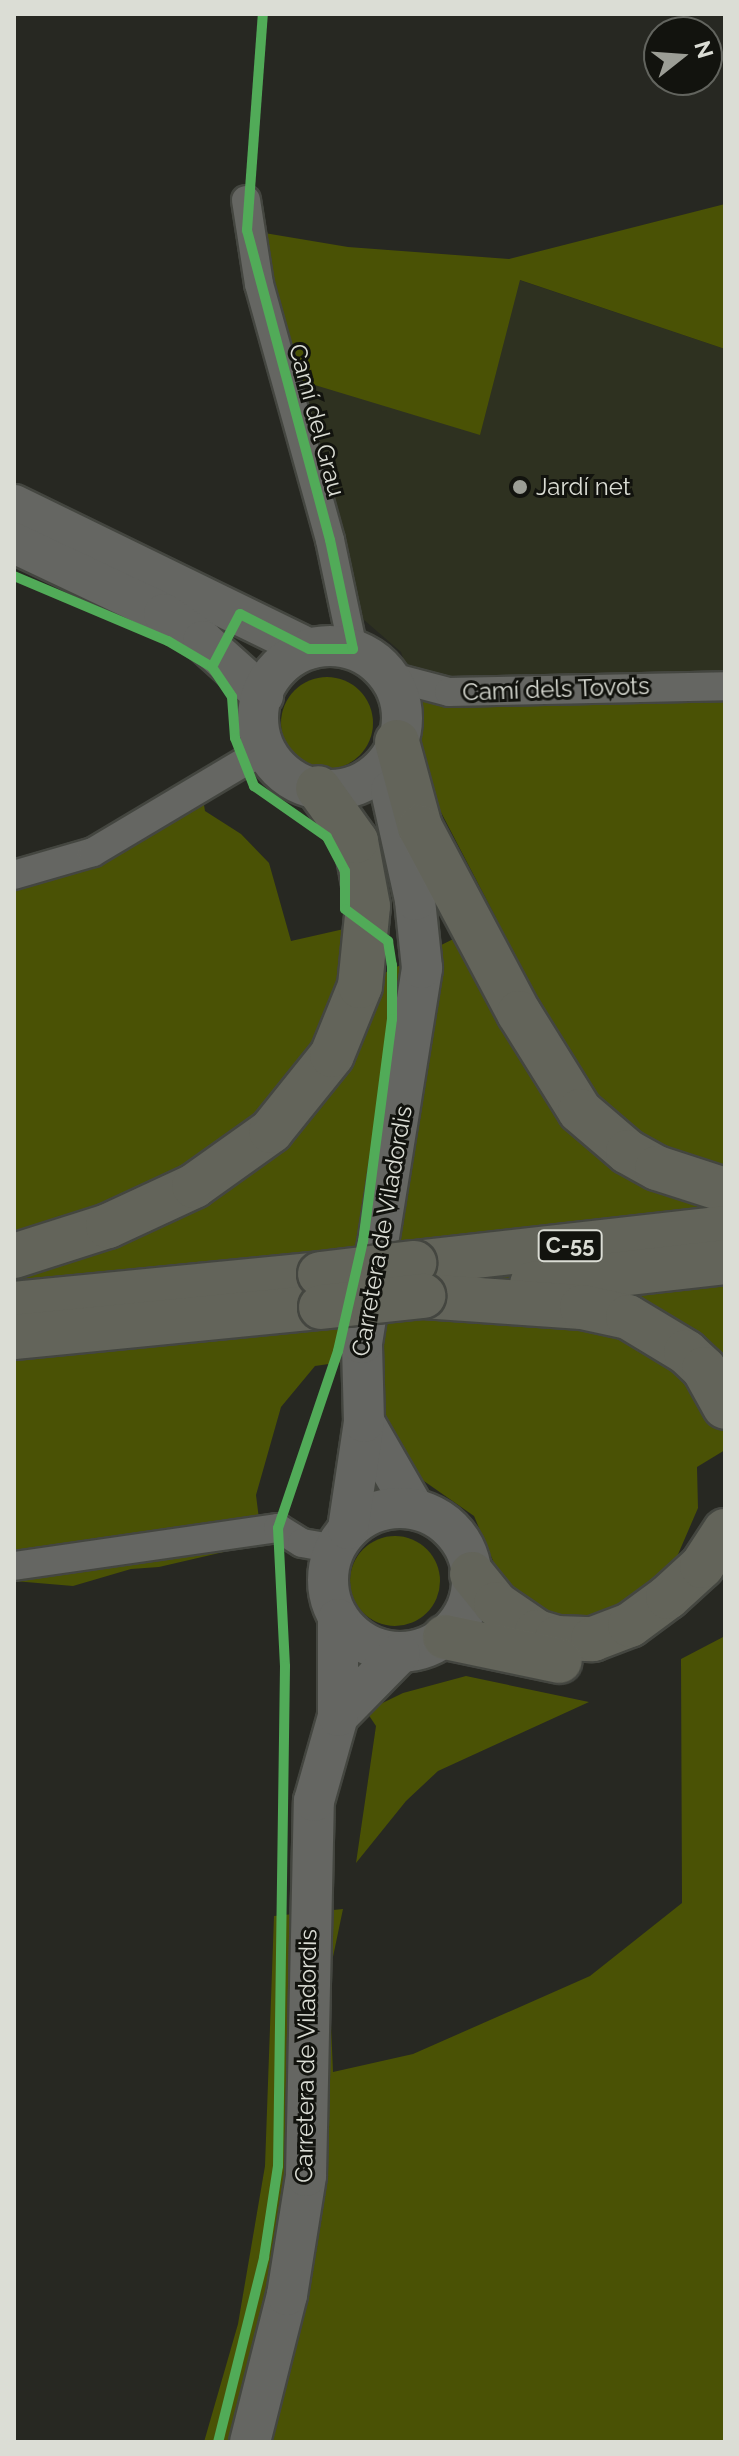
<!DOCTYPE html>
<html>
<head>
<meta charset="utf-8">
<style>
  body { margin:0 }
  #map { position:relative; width:739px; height:2456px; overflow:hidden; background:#272822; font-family:Raleway,sans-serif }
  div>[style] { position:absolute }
  .built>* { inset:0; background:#2e3120 }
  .green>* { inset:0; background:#4a5205 }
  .round { border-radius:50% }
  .roads { filter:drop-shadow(2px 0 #444640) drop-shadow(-2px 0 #444640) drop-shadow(0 2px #444640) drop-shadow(0 -2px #444640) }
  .street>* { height:28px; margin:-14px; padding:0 14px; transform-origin:14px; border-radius:14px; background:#656662 }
  .secondary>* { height:40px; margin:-20px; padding:0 20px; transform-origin:20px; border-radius:20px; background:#656662 }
  .secondary>.ring { margin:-20px; padding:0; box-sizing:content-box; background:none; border:40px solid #656662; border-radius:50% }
  .highway>* { height:44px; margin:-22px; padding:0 22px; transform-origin:22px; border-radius:22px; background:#63645a }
  .bridges { filter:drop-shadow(2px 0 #444640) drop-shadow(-2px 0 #444640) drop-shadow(0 2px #444640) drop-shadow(0 -2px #444640) }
  .highway-bridge>* { height:44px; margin:-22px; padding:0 22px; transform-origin:22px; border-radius:22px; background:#63645a }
  .cycleway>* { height:10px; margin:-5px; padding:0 5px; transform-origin:5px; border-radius:5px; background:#51ab58 }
  .dots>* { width:22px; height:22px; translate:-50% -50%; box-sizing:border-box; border:4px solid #12130e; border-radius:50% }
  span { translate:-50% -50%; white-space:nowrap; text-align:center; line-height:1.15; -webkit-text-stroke:6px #12130e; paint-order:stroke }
  .shield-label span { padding:2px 6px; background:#12130e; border:2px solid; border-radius:6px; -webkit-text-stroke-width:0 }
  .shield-label { font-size:22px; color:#dbddd5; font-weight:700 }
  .street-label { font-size:24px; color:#dbddd5 }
  .poi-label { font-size:24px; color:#dbddd5 }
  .left { translate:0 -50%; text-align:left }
  .frame { position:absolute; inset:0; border:16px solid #dbddd5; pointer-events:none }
  .north { position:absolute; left:643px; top:16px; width:80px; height:80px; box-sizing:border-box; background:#12130e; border:2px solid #62645e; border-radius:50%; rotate:73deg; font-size:22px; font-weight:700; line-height:32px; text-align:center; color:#dbddd5 }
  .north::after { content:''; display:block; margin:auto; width:28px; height:36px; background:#9c9e96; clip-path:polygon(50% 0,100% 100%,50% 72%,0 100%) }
</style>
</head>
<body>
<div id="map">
  <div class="built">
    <div style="clip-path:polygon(519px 280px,725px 349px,725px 686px,449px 692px,418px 702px,401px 652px,341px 600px,285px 376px)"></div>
  </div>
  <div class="green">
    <div style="clip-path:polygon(725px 204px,725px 349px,520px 280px,480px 435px,285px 376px,247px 230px,348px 247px,509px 259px)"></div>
    <div class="round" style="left:281px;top:677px;width:92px;height:92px"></div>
    <div style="clip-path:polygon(725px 686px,725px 1450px,697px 1467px,698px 1508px,673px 1566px,626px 1613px,574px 1624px,528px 1609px,502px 1582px,474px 1516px,421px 1479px,386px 1426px,377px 1357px,315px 1366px,281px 1407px,256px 1495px,262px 1543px,159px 1567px,131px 1569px,73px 1586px,14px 1581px,14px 875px,201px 787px,205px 811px,241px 834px,269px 863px,291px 941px,366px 924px,360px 985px,496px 918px,406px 745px,418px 702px,449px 692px)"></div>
    <div class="round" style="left:350px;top:1536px;width:90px;height:90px"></div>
    <div style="clip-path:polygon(725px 1636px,725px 2442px,204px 2442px,238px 2324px,265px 2166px,274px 1916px,343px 1909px,329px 1976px,333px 2072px,413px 2054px,590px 1976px,682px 1903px,681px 1659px)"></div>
    <div style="clip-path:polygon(466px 1676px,589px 1702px,438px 1771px,406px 1801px,356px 1863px,376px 1726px,366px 1711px,403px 1693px)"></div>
  </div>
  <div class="roads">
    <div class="street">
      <div style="left:246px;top:200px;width:85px;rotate:81.2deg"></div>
      <div style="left:259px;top:284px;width:266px;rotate:74.5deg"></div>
      <div style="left:330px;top:540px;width:111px;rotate:78.1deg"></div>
      <div style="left:388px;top:676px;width:63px;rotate:14.7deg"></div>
      <div style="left:449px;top:692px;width:276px;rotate:-1.2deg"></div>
      <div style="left:14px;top:875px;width:82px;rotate:-16.2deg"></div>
      <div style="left:93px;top:852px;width:201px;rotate:-30.8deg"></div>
      <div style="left:14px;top:1566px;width:267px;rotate:-8.2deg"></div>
      <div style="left:278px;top:1528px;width:28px;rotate:32deg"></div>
      <div style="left:302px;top:1543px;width:34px;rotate:10deg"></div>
    </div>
    <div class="secondary">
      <div style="left:14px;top:505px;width:328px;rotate:26deg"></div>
      <div style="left:14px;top:543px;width:166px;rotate:25.3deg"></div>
      <div style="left:164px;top:614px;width:47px;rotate:34.7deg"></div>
      <div style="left:203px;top:641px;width:81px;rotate:42deg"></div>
      <div class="ring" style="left:258px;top:646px;width:104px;height:104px"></div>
      <div style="left:364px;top:1422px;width:100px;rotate:60.1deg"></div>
      <div class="ring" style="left:328px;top:1508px;width:104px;height:104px"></div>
      <div style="left:348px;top:1529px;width:108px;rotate:-81.5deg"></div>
      <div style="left:364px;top:1422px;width:79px;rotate:-91.5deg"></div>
      <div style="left:362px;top:1343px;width:380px;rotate:-80.9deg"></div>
      <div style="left:422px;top:968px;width:68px;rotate:-95.9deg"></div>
      <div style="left:415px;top:900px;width:112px;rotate:-102.4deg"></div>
      <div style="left:338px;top:1716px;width:88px;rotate:-45.5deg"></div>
      <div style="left:250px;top:2442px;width:152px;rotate:-75.9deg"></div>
      <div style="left:287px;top:2295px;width:121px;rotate:-80.9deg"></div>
      <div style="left:306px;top:2176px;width:375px;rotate:-88.8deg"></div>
      <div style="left:314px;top:1801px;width:88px;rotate:-74.2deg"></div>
      <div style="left:338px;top:1716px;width:97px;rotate:-90deg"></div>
    </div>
    <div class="highway">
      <div style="left:397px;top:742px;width:88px;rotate:74.9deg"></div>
      <div style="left:420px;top:827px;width:211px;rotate:62deg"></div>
      <div style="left:519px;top:1013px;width:115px;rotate:58.1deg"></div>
      <div style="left:580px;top:1111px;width:63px;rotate:40.5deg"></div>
      <div style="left:628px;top:1152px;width:33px;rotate:29deg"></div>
      <div style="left:657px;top:1168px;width:71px;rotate:17.9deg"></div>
      <div style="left:14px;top:1256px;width:99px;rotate:-17.7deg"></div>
      <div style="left:108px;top:1226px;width:95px;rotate:-24.9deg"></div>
      <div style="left:194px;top:1186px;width:95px;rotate:-35.5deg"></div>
      <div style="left:271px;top:1131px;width:97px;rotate:-51.2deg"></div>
      <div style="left:332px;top:1055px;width:74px;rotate:-67.9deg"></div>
      <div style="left:360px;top:986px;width:80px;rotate:-84.3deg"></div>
      <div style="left:368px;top:906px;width:66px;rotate:-100.5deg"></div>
      <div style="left:356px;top:841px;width:65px;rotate:-125.6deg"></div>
      <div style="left:414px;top:1263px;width:313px;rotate:-6.4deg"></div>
      <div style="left:532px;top:1284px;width:194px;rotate:-6.5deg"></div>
      <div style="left:423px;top:1296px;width:159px;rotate:4deg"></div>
      <div style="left:582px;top:1307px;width:47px;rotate:12.3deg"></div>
      <div style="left:628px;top:1317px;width:68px;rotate:31.1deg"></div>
      <div style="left:686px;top:1352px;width:25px;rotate:43deg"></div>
      <div style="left:704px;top:1369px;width:43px;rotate:61.1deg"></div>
      <div style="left:14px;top:1304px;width:307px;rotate:-5.6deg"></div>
      <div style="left:14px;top:1337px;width:308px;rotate:-5.6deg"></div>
      <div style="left:472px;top:1574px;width:38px;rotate:51deg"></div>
      <div style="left:496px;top:1604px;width:50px;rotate:34.3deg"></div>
      <div style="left:537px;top:1632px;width:21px;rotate:17deg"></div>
      <div style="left:557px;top:1638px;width:36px;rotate:2deg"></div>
      <div style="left:593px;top:1639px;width:40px;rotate:-21deg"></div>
      <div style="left:630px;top:1625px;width:47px;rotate:-36.4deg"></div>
      <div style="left:668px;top:1597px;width:46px;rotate:-42.4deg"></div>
      <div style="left:702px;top:1566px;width:42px;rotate:-56.7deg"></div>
      <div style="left:445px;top:1637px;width:117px;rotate:11.8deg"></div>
    </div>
  </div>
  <div class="bridges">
    <div class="highway-bridge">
      <div style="left:320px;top:1274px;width:95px;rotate:-6.7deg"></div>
      <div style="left:321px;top:1307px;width:103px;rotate:-6.2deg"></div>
    </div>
  </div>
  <div class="cycleway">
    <div style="left:14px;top:576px;width:167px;rotate:22.9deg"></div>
    <div style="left:168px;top:641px;width:51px;rotate:30.6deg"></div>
    <div style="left:212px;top:667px;width:36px;rotate:56deg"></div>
    <div style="left:232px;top:697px;width:41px;rotate:85.8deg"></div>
    <div style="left:235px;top:738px;width:52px;rotate:68.4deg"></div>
    <div style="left:254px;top:786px;width:89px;rotate:34.9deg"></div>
    <div style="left:327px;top:837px;width:38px;rotate:62deg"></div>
    <div style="left:345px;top:871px;width:38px;rotate:90deg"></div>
    <div style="left:345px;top:909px;width:54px;rotate:36.7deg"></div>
    <div style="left:388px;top:941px;width:24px;rotate:81deg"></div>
    <div style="left:392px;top:965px;width:54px;rotate:90deg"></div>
    <div style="left:392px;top:1019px;width:224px;rotate:97.4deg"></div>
    <div style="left:363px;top:1241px;width:113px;rotate:102.8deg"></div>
    <div style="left:338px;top:1351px;width:187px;rotate:108.7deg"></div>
    <div style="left:278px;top:1528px;width:138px;rotate:87.1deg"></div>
    <div style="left:285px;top:1666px;width:500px;rotate:90.8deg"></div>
    <div style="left:278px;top:2166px;width:93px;rotate:98.7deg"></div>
    <div style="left:264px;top:2258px;width:190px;rotate:104deg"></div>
    <div style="left:212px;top:667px;width:60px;rotate:-62.2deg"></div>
    <div style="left:240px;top:614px;width:77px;rotate:26.9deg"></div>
    <div style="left:309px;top:649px;width:44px"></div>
    <div style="left:353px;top:649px;width:111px;rotate:-101.9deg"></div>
    <div style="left:330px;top:540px;width:321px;rotate:-105deg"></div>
    <div style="left:247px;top:230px;width:217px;rotate:-85.8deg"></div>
  </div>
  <div class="dots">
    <div style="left:520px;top:487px;background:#9c9e96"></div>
  </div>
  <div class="shield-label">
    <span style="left:570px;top:1246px">C-55</span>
  </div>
  <div class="street-label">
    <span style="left:317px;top:420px;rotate:75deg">Camí del Grau</span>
    <span style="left:556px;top:689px;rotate:-2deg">Camí dels Tovots</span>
    <span style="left:382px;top:1231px;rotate:-80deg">Carretera de Viladordis</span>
    <span style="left:306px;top:2056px;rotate:-89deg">Carretera de Viladordis</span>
  </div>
  <div class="poi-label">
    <span class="left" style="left:536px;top:487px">Jardí net</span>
  </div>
  <div class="frame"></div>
  <div class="north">N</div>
</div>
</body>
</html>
